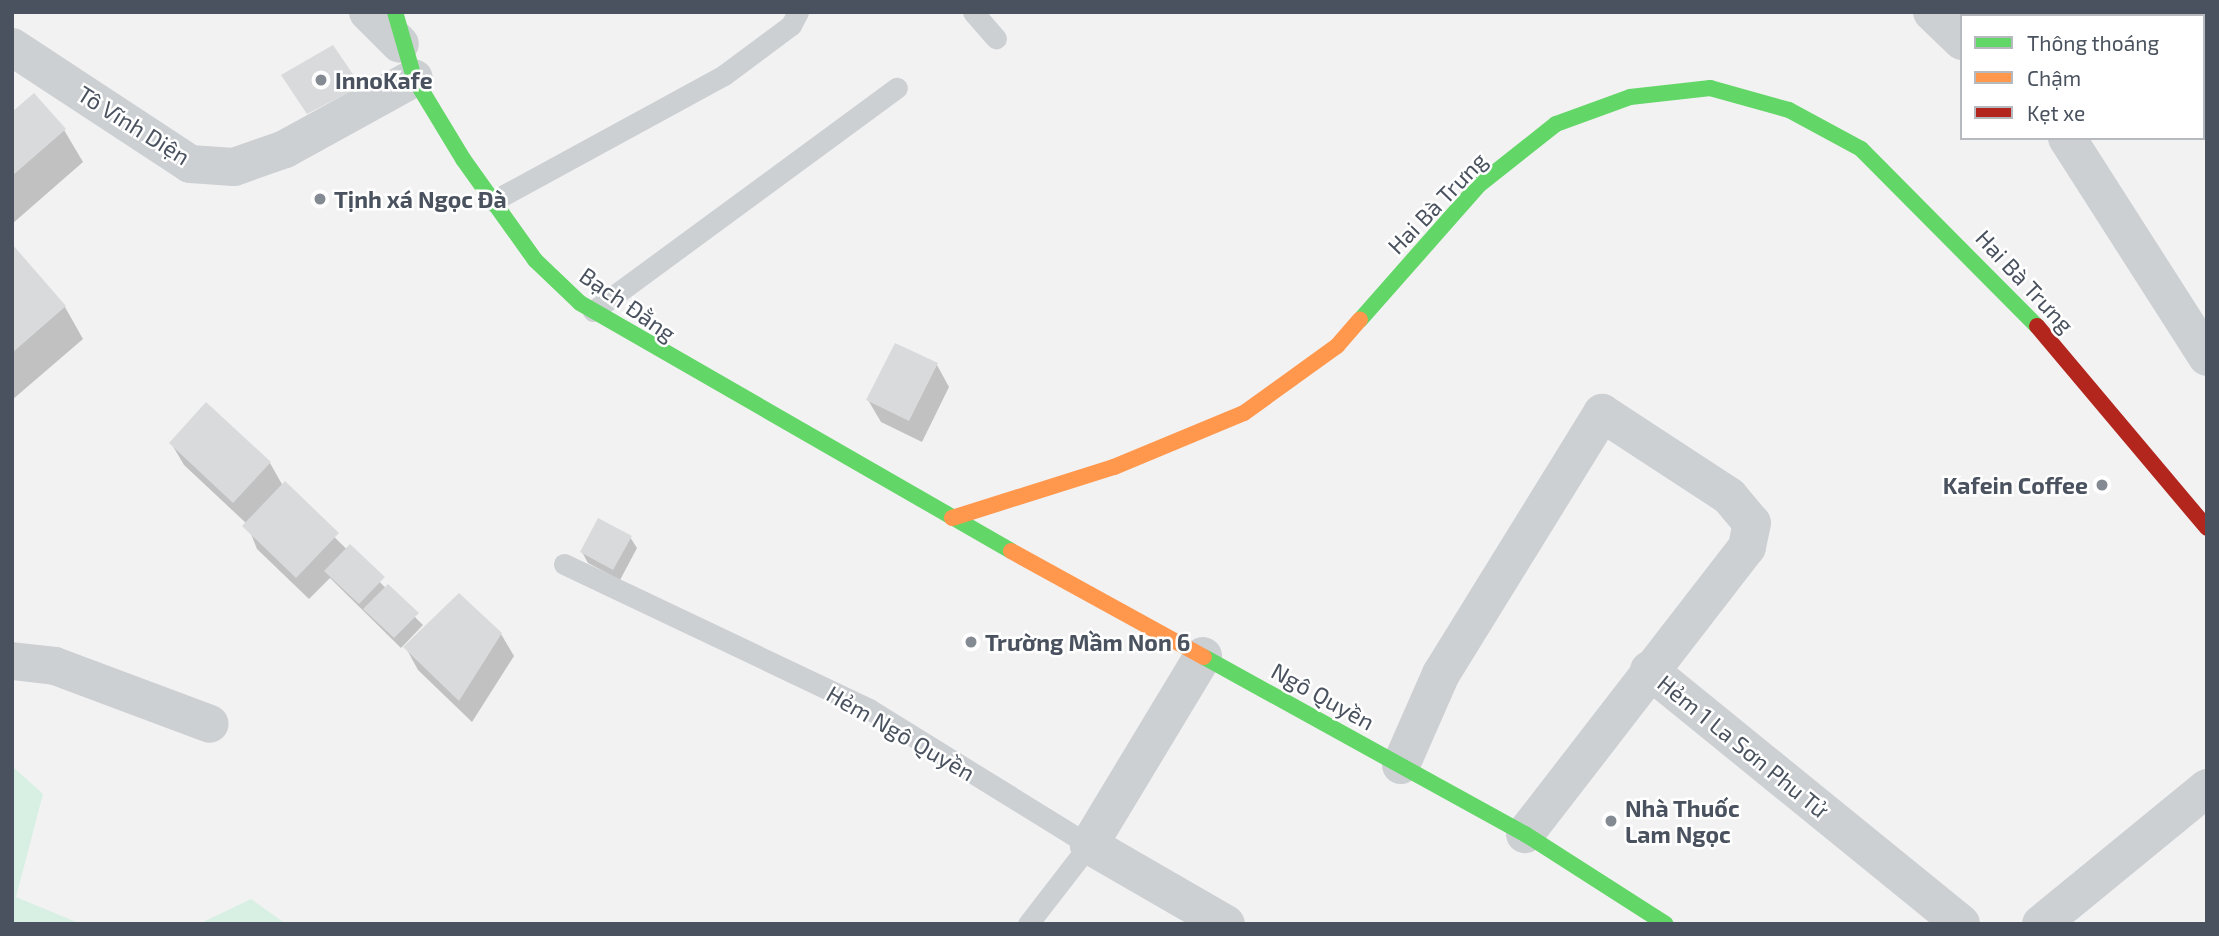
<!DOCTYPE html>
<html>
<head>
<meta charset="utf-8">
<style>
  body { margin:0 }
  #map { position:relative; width:2219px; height:936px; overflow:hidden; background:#f2f2f2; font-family:"Exo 2",sans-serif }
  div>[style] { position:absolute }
  .green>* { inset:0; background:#d7f0e3 }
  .shadow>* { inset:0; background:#0003 }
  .stream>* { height:10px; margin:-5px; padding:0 5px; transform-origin:5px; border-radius:5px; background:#addaec }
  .building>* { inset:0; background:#d9dadc }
  .lane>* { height:21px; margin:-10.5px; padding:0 10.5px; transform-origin:10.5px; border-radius:10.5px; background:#cdd0d3 }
  .street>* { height:38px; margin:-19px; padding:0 19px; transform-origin:19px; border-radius:19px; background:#cdd0d3 }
  .fast>* { height:16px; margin:-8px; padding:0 8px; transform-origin:8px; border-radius:8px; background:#63d668 }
  .slow>* { height:16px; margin:-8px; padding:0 8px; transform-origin:8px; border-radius:8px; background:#ff974d }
  .jam>* { height:16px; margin:-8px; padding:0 8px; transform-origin:8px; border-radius:8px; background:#b3261e }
  .dots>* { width:19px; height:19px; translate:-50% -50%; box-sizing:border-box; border:4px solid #fff; border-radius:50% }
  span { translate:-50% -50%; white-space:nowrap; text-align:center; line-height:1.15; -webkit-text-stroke:5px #fff; paint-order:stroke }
  .poi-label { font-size:23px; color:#49525e; font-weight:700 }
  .left { translate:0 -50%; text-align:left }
  .right { translate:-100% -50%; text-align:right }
  .street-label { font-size:23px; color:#49525e }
  .frame { position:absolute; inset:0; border:14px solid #49525e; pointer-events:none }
  .legend { position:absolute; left:1960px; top:14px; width:245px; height:126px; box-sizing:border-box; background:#fff; border:2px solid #b6babf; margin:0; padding:9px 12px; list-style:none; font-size:21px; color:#49525e }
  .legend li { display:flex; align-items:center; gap:14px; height:35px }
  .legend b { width:35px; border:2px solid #b6babf }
</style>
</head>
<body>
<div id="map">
  <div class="green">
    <div style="clip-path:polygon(12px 766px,43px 794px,16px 897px,81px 924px,12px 924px)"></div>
    <div style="clip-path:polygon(251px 899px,286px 924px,199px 924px)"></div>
  </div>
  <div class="shadow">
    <div style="clip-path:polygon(12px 114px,64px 130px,83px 162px,12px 224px)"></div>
    <div style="clip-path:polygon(12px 247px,65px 307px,83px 339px,12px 400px)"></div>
    <div style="clip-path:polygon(937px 365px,949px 387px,922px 442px,881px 422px,868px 400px)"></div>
    <div style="clip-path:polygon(171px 443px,270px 463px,283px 486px,423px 625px,401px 648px,330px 578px,309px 599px,257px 549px,247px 524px,184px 465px)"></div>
    <div style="clip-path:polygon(630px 537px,637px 548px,620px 580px,588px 563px,582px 552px)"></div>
    <div style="clip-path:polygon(501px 634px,514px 656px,472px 722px,418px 670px,406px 648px)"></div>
  </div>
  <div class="stream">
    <div style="left:2203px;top:39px;width:4px;rotate:27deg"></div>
  </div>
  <div class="building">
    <div style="clip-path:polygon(333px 45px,361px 86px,307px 114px,281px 75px)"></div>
    <div style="clip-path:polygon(34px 93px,66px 129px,12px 176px,12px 112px)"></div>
    <div style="clip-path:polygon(12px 244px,66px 306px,12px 353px)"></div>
    <div style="clip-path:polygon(895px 343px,938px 363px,909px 421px,866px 400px)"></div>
    <div style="clip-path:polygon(206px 402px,271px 462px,233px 503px,169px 443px)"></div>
    <div style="clip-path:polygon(285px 481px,339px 533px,296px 578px,242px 526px)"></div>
    <div style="clip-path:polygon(598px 518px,632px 536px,613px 570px,580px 552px)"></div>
    <div style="clip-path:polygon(350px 544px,385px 577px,359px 604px,324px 571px)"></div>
    <div style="clip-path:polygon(388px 584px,419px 613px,394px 638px,363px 609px)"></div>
    <div style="clip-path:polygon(459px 593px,502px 633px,459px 701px,403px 647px)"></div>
  </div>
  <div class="lane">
    <div style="left:973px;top:12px;width:35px;rotate:49deg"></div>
    <div style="left:493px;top:201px;width:263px;rotate:-28.6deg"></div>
    <div style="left:724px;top:75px;width:84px;rotate:-36.7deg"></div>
    <div style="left:791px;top:25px;width:15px;rotate:-62deg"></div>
    <div style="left:593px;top:311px;width:377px;rotate:-36.3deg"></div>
    <div style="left:564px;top:564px;width:338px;rotate:25.4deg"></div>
    <div style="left:869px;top:709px;width:259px;rotate:31.7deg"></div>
    <div style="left:1089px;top:845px;width:100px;rotate:127.7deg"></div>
  </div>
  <div class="street">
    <div style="left:368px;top:12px;width:45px;rotate:45deg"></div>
    <div style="left:1932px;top:12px;width:42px;rotate:44deg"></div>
    <div style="left:2176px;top:16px;width:5px;rotate:-53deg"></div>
    <div style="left:12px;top:47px;width:213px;rotate:33.3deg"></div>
    <div style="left:190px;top:164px;width:44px;rotate:3.9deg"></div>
    <div style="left:234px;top:167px;width:54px;rotate:-19.4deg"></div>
    <div style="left:285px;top:149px;width:147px;rotate:-28.8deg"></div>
    <div style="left:2067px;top:138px;width:260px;rotate:57.4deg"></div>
    <div style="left:1203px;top:656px;width:221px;rotate:121.1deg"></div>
    <div style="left:1089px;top:845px;width:158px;rotate:30deg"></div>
    <div style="left:12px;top:661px;width:43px;rotate:6.6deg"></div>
    <div style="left:55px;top:666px;width:165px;rotate:20.5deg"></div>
    <div style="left:1649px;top:670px;width:402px;rotate:39.1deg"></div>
    <div style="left:1401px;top:765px;width:99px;rotate:-66.3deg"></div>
    <div style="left:1441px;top:674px;width:307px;rotate:-58.3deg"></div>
    <div style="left:1602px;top:413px;width:152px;rotate:33.2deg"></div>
    <div style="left:1729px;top:496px;width:35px;rotate:50deg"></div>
    <div style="left:1752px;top:523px;width:25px;rotate:102deg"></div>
    <div style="left:1747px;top:547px;width:363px;rotate:127.7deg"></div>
    <div style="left:2041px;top:924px;width:215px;rotate:-39.3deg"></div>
  </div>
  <div class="fast">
    <div style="left:395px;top:12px;width:69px;rotate:73.9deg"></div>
    <div style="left:414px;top:78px;width:95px;rotate:58.8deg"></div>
    <div style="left:463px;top:159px;width:124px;rotate:54.5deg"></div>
    <div style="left:535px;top:260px;width:62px;rotate:43.7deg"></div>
    <div style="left:580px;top:303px;width:497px;rotate:29.9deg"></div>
    <div style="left:1360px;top:320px;width:180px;rotate:-48.6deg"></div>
    <div style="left:1479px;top:185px;width:98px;rotate:-38.4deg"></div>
    <div style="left:1556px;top:124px;width:79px;rotate:-20deg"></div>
    <div style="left:1630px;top:97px;width:81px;rotate:-6.4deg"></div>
    <div style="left:1710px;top:88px;width:82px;rotate:15.6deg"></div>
    <div style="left:1789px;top:110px;width:82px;rotate:28.4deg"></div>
    <div style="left:1861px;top:149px;width:250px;rotate:45.2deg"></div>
    <div style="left:1204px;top:657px;width:367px;rotate:28.9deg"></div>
    <div style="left:1525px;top:834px;width:167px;rotate:32.6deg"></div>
  </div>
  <div class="slow">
    <div style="left:952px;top:518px;width:170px;rotate:-17.5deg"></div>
    <div style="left:1114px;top:467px;width:141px;rotate:-22.6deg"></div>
    <div style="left:1244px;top:413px;width:115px;rotate:-35.8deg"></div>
    <div style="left:1337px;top:346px;width:35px;rotate:-49deg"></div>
    <div style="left:1011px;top:551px;width:220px;rotate:28.8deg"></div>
  </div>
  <div class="jam">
    <div style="left:2037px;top:326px;width:264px;rotate:49.9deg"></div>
  </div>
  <div class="dots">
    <div style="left:321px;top:80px;background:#848a92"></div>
    <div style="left:320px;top:199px;background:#848a92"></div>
    <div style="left:2102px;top:485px;background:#848a92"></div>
    <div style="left:971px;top:642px;background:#848a92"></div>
    <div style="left:1611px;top:821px;background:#848a92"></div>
  </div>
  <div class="poi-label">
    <span class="left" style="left:335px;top:80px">InnoKafe</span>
    <span class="left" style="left:334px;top:199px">Tịnh xá Ngọc Đà</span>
    <span class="right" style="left:2088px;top:485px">Kafein Coffee</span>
    <span class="left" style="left:985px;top:642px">Trường Mầm Non 6</span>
    <span class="left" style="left:1625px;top:821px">Nhà Thuốc<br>Lam Ngọc</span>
  </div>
  <div class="street-label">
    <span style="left:134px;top:125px;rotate:32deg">Tô Vĩnh Diện</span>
    <span style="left:1437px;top:203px;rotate:-46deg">Hai Bà Trưng</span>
    <span style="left:2025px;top:281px;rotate:47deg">Hai Bà Trưng</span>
    <span style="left:628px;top:304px;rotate:35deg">Bạch Đằng</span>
    <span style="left:1323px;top:696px;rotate:29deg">Ngô Quyền</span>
    <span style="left:901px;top:733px;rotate:30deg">Hẻm Ngô Quyền</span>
    <span style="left:1743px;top:746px;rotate:39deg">Hẻm 1 La Sơn Phu Tử</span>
  </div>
  <div class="frame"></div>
  <ul class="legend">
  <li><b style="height:9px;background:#63d668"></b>Thông thoáng</li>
  <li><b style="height:9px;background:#ff974d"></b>Chậm</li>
  <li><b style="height:9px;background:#b3261e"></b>Kẹt xe</li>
  </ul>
</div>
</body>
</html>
